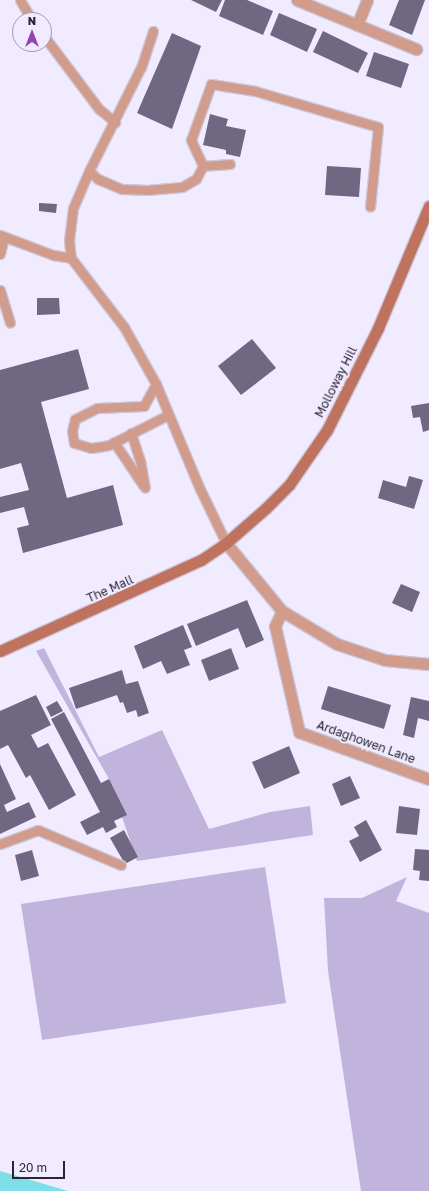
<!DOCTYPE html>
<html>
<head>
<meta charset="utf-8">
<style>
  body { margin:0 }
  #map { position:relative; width:429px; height:1191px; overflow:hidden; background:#f1ebff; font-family:"Golos Text",sans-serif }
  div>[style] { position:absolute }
  .green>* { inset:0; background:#c1b4dc }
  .water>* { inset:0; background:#7fdfe9 }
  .building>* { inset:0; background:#706783 }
  .roads { filter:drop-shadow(1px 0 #cdc7da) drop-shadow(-1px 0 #cdc7da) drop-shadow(0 1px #cdc7da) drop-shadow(0 -1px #cdc7da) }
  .service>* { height:9px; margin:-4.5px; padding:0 4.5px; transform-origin:4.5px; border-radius:4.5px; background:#d29c8d }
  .minor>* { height:11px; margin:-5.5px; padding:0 5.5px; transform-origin:5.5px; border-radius:5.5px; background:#d29c8d }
  .secondary>* { height:11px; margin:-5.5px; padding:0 5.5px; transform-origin:5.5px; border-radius:5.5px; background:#bf725d }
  span { translate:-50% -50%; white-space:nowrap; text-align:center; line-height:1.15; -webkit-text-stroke:4px #f1ebff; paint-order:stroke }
  .street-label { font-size:12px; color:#292532 }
  .north { position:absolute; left:12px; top:12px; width:40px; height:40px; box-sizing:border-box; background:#f1ebff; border:1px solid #a19cad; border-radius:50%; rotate:0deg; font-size:11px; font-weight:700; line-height:16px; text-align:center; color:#292532 }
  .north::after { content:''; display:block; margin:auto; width:14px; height:18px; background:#9344b5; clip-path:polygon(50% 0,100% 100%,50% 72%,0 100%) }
  .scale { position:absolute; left:12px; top:1161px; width:53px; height:18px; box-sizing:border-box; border:2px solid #292532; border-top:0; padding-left:5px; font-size:12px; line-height:14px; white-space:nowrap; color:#292532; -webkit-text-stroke:3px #f1ebff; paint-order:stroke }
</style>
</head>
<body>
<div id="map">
  <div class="green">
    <div style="clip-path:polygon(44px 648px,99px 757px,162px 730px,209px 829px,270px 812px,310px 806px,313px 835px,137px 861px,109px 779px,36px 651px)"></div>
    <div style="clip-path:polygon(265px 867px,286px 1003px,42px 1040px,21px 904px)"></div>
    <div style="clip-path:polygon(407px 877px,396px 901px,429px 913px,429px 1191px,361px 1191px,328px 971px,324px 898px,362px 898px)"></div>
  </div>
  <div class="water">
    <div style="clip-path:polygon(0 1171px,68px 1191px,0 1191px)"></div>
  </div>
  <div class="building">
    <div style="clip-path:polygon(191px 0,222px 0,216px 12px)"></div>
    <div style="clip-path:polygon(225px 0,247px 0,273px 11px,263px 35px,219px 16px)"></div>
    <div style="clip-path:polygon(399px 0,425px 0,412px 35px,389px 25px)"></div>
    <div style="clip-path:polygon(279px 13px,317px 29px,307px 52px,270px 35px)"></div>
    <div style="clip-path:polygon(323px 31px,368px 53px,358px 73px,313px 52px)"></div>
    <div style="clip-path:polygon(172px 33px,201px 46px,172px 129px,137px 113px)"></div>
    <div style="clip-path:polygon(374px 52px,409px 64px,401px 88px,366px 76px)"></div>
    <div style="clip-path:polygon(210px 114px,228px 119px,226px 126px,246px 130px,240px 157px,226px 154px,226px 150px,203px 145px)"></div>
    <div style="clip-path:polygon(327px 166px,361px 168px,359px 197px,325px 195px)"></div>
    <div style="clip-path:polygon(39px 203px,57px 204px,56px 213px,39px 211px)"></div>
    <div style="clip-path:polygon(37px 298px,59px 298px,60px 314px,37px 315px)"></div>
    <div style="clip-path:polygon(252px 339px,276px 368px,241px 395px,218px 366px)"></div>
    <div style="clip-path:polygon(78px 349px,89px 389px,41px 402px,67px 498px,113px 485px,123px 525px,23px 553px,17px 528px,29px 525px,24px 507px,0 513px,0 497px,29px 490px,21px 463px,0 469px,0 370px)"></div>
    <div style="clip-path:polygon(429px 403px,429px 430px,423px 432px,420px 417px,413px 418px,411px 406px)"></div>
    <div style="clip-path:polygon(409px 476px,423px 480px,414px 509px,378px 498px,383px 480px,406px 487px)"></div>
    <div style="clip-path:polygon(401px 584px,420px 592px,412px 612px,392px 603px)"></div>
    <div style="clip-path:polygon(247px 600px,264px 640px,246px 648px,238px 628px,196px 646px,187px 624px)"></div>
    <div style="clip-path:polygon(183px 625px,192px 647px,184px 650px,190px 665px,167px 674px,161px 661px,143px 669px,134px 646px)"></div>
    <div style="clip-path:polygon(231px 648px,239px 669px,209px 681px,201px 660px)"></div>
    <div style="clip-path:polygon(122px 670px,126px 684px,138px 681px,149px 713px,138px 717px,136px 710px,127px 713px,123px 702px,120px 703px,117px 695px,76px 709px,69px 688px)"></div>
    <div style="clip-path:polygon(328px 686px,391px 705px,384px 729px,321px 709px)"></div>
    <div style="clip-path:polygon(36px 695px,51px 725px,31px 735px,38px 748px,48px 743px,76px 795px,49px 810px,30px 775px,26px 778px,8px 745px,0 749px,0 711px)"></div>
    <div style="clip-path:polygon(411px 697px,429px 701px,429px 721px,418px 718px,414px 738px,403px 735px)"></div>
    <div style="clip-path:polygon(57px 701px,63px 711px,51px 717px,46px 707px)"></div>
    <div style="clip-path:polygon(64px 712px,101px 783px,109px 779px,127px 815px,114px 821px,117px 827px,106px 833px,103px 827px,87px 835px,80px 822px,100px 812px,51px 719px)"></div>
    <div style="clip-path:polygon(289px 746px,300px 773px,264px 789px,252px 762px)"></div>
    <div style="clip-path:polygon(0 764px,16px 799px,4px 805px,7px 812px,29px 802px,36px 817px,0 834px)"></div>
    <div style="clip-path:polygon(350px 776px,360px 798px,341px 806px,332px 784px)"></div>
    <div style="clip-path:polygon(399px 806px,420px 809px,417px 835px,396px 833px)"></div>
    <div style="clip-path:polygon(366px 820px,382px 850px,360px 862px,349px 841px,359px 836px,354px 827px)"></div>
    <div style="clip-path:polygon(124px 830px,138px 857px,125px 864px,110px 838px)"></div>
    <div style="clip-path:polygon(415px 849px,429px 850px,429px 881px,419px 880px,420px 871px,413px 870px)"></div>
    <div style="clip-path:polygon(32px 850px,39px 876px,21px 881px,15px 855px)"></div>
  </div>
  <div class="roads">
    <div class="service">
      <div style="left:20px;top:0;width:23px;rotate:59deg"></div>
      <div style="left:153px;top:31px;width:38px;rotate:108deg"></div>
      <div style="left:141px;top:67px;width:116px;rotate:116.6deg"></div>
      <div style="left:89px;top:171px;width:40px;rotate:113.4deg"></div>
      <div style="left:73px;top:208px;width:32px;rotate:97deg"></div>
      <div style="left:69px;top:240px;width:18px;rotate:84deg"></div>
      <div style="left:71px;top:258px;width:87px;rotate:52.5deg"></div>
      <div style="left:124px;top:327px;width:65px;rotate:60.7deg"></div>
      <div style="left:156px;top:384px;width:114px;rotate:67.3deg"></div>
      <div style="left:200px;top:489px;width:60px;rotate:64.3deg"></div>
      <div style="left:44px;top:36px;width:91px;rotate:53deg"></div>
      <div style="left:99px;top:109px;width:21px;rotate:39deg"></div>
      <div style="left:230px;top:164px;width:27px;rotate:176deg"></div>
      <div style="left:203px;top:166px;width:29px;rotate:-115deg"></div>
      <div style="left:191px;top:140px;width:59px;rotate:-70.3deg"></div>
      <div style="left:211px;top:84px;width:45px;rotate:9deg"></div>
      <div style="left:255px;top:91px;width:128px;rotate:16.3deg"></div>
      <div style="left:378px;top:127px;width:80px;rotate:95.7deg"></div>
      <div style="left:89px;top:171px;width:12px;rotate:42deg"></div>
      <div style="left:98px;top:179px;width:26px;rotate:23deg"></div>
      <div style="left:122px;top:189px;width:25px;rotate:2deg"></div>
      <div style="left:147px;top:190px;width:35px;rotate:-5deg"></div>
      <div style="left:182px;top:187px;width:16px;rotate:-30deg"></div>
      <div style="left:196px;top:179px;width:15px;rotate:-62deg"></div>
      <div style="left:0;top:235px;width:57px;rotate:20.7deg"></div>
      <div style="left:53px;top:255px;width:18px;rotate:9deg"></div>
      <div style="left:0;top:254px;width:17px;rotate:-77deg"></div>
      <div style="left:0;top:290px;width:34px;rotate:73deg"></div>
      <div style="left:156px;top:384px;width:25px;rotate:119deg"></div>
      <div style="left:144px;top:406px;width:47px;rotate:177.6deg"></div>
      <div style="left:97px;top:408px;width:25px;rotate:153deg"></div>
      <div style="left:75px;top:419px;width:12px;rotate:104deg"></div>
      <div style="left:72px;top:431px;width:12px;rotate:81deg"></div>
      <div style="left:74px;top:443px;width:18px;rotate:16deg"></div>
      <div style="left:91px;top:448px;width:18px;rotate:-9deg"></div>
      <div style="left:109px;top:445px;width:66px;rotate:-27deg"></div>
      <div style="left:131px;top:433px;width:28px;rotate:72deg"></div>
      <div style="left:140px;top:460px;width:28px;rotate:80deg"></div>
      <div style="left:114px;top:442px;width:52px;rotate:56deg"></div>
      <div style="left:0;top:844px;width:40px;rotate:-20.2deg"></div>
      <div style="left:38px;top:830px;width:90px;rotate:22.9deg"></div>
    </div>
    <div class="minor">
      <div style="left:297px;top:0;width:129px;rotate:22.4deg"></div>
      <div style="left:357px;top:25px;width:27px;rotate:-68deg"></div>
      <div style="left:226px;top:543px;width:88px;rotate:50.5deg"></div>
      <div style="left:282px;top:611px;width:17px;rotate:115deg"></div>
      <div style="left:275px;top:626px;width:109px;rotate:77.2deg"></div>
      <div style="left:299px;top:732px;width:138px;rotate:19.9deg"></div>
      <div style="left:282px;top:611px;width:64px;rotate:31deg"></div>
      <div style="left:337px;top:644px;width:51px;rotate:18.4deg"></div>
      <div style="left:385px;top:660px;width:44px;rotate:5.2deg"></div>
    </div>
    <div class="secondary">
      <div style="left:0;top:651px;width:221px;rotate:-24.4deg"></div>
      <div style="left:201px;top:560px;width:30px;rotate:-34deg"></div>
      <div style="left:226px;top:543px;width:53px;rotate:-41.2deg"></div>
      <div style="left:266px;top:508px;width:33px;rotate:-45deg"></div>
      <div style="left:289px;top:485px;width:67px;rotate:-55.4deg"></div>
      <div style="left:327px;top:430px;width:114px;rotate:-63.4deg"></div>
      <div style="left:378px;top:328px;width:132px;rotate:-67.3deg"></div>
    </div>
  </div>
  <div class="street-label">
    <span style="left:336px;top:382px;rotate:-63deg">Molloway Hill</span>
    <span style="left:110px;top:589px;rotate:-24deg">The Mall</span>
    <span style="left:366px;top:742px;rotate:20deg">Ardaghowen Lane</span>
  </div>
  <div class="north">N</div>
  <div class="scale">20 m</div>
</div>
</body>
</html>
